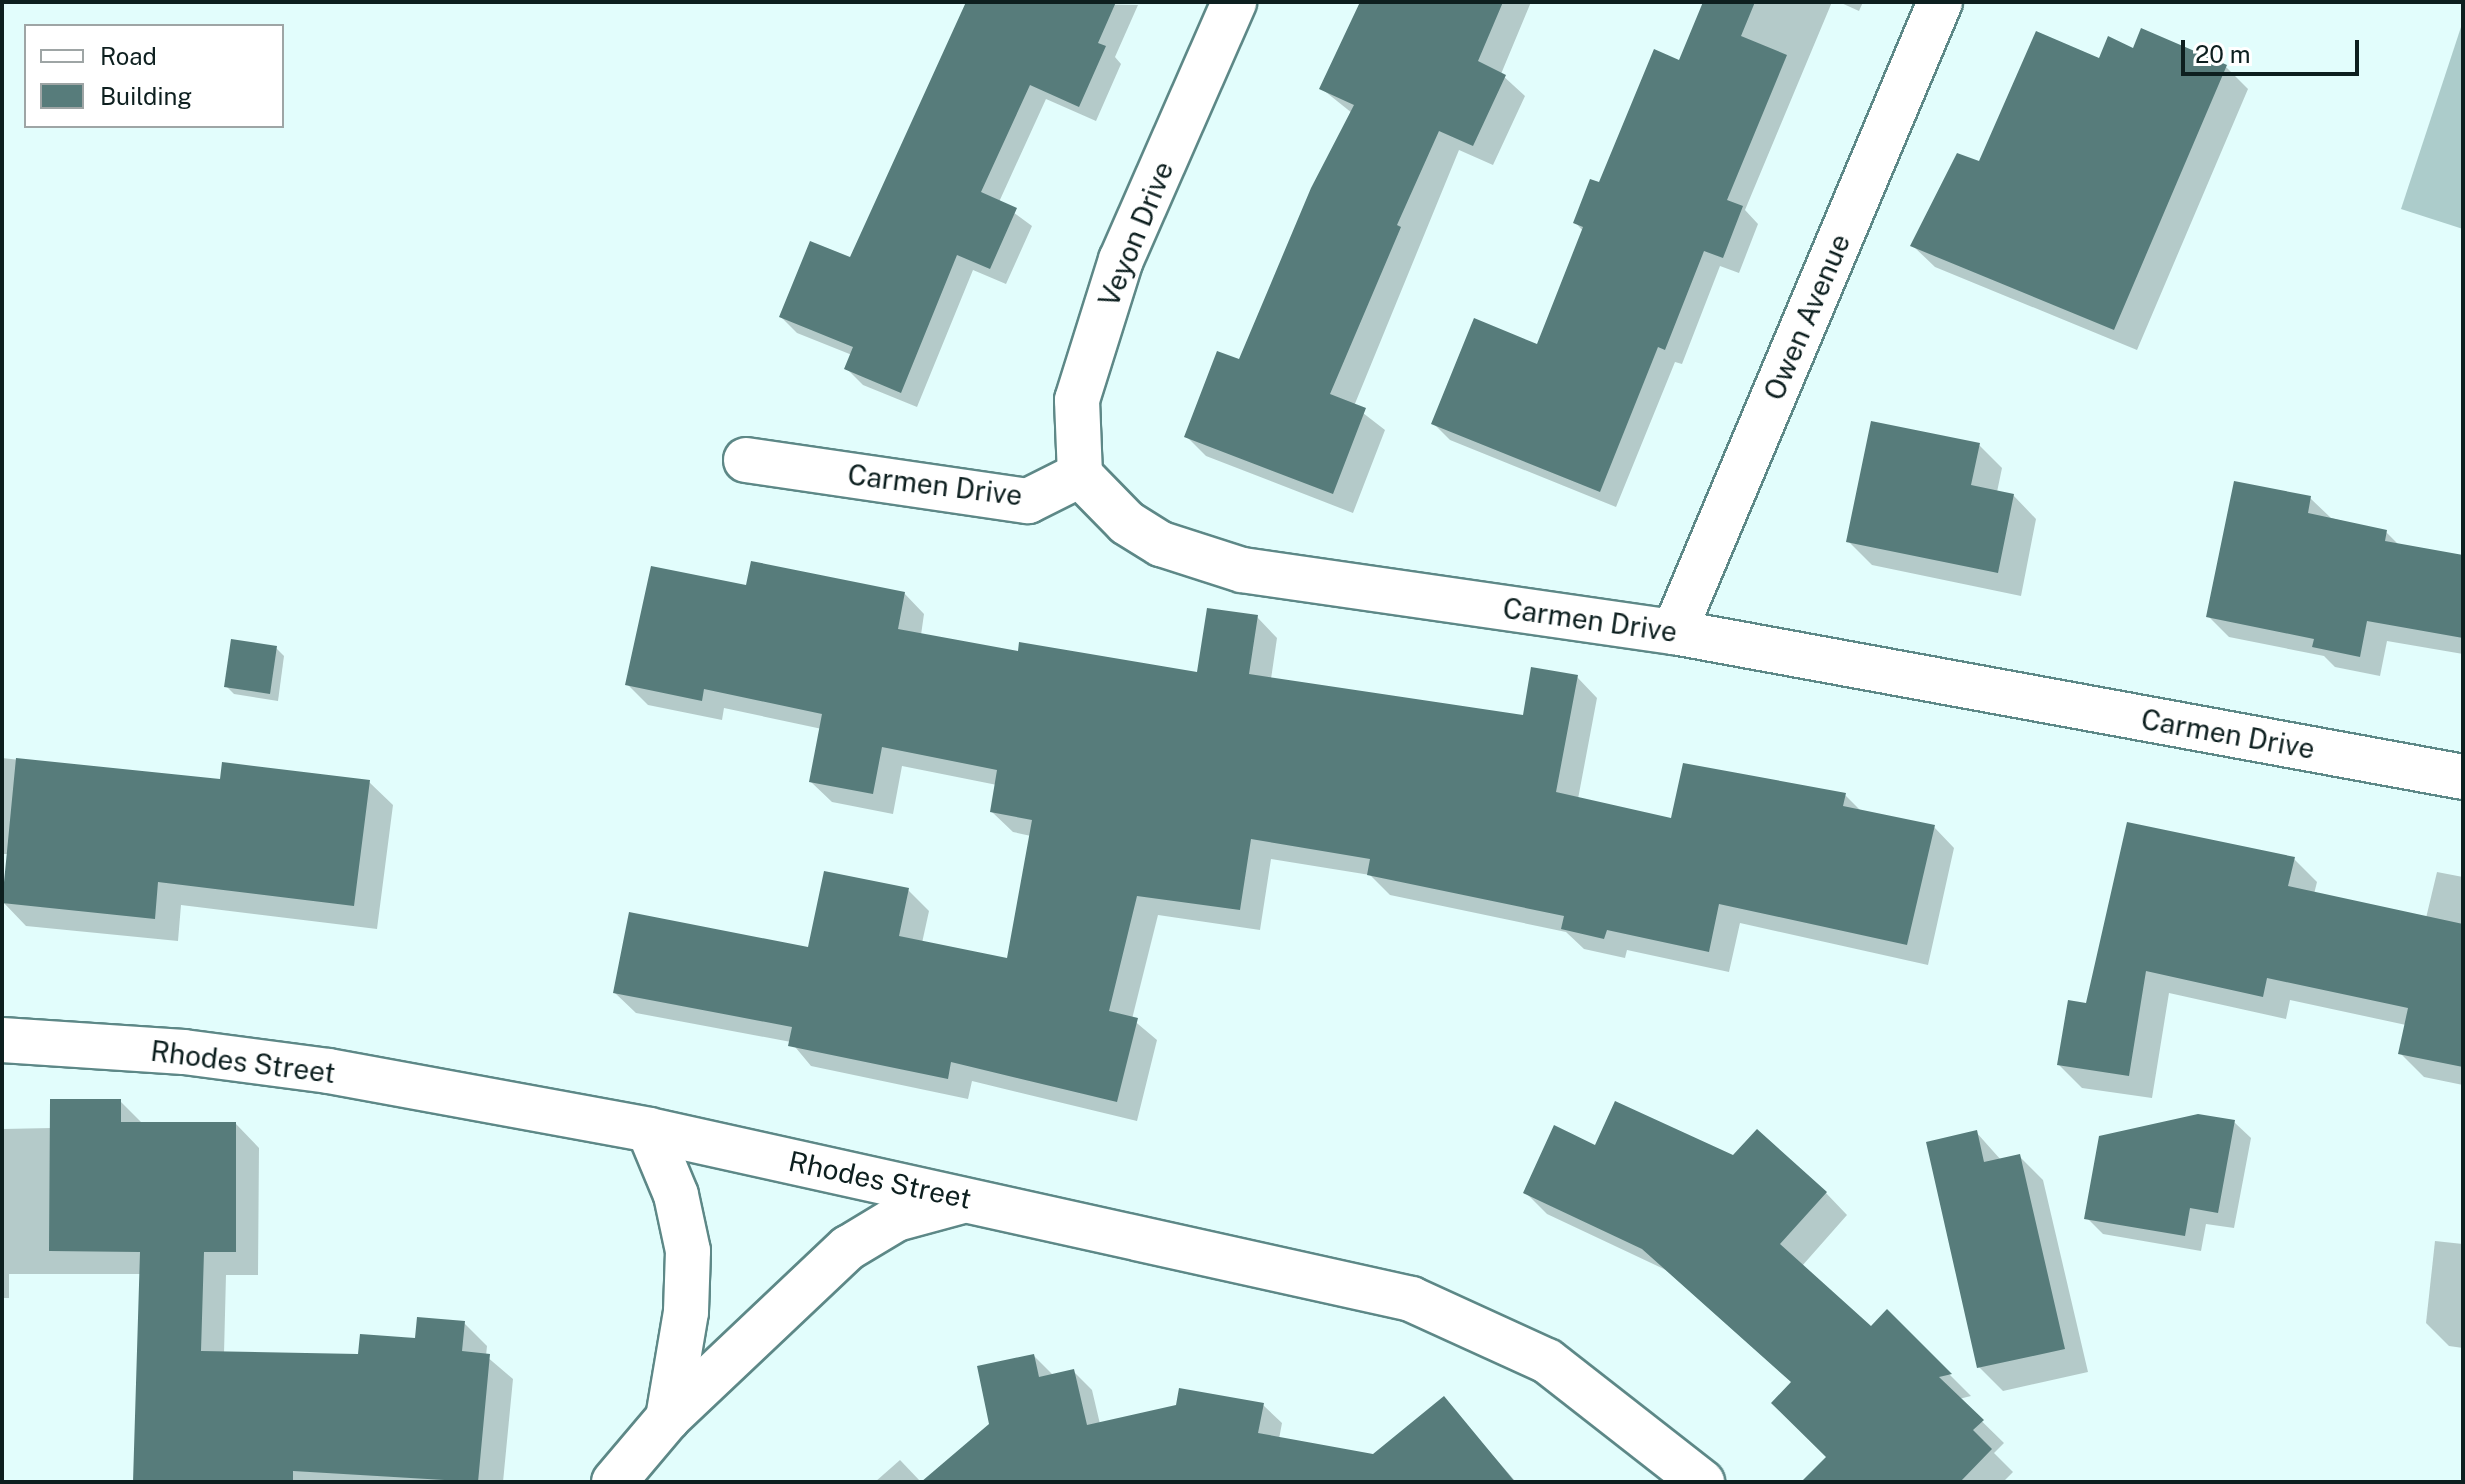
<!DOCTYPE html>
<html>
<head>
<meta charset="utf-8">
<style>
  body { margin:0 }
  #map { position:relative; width:2465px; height:1484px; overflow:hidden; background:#e2fdfc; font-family:"Public Sans",sans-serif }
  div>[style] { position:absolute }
  .green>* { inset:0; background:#accccb }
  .shadow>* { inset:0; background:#0003 }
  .building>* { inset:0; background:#577c7b }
  .roads { filter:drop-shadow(2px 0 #5d8887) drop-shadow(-2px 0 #5d8887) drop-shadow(0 2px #5d8887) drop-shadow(0 -2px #5d8887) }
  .minor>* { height:44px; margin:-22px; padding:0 22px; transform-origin:22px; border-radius:22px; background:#fff }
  span { translate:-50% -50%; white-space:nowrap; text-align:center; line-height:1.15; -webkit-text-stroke:6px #fff; paint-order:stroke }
  .street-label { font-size:28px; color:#0d1f1f }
  .frame { position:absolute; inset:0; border:4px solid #0d1f1f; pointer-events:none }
  .legend { position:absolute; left:24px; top:24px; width:260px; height:104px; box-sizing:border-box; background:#fff; border:2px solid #9ea5a5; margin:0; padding:10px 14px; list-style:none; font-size:24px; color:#0d1f1f }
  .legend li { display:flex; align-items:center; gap:16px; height:40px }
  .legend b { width:40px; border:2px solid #9ea5a5 }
  .scale { position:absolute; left:2181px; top:40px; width:178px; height:36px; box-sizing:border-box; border:4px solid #0d1f1f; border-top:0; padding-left:10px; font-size:24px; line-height:28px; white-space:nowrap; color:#0d1f1f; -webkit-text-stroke:6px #fff; paint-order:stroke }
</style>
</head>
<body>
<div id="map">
  <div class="green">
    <div style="clip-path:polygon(2463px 21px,2463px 229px,2401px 209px)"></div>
  </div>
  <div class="shadow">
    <div style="clip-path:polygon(968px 2px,1138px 5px,1115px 57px,1121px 64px,1096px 121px,1046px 99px,999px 202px,1032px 226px,1006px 284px,973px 270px,917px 407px,863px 385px,847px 369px,852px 355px,797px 333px,781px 317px,851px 259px)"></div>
    <div style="clip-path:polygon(1379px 2px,1531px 2px,1501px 74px,1525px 96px,1493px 165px,1459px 150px,1354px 406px,1385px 430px,1353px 513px,1206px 456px,1186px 436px,1241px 362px,1352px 113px,1322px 89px)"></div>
    <div style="clip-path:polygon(1706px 2px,1832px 2px,1745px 210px,1758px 224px,1739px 273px,1720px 266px,1682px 364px,1675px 362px,1616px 507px,1450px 440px,1434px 424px,1538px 346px,1583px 231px,1575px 222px,1680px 63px)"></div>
    <div style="clip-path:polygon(1839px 2px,1863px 2px,1859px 11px)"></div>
    <div style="clip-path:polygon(2142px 31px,2226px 67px,2248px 89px,2137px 350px,1935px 267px,1913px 246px,1980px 164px,2100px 60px,2135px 50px)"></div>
    <div style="clip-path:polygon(1979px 445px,2002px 468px,1997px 492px,2013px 495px,2036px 519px,2021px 596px,1872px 565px,1849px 542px)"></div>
    <div style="clip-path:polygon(2310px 498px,2331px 518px,2386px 532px,2399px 545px,2463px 557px,2463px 654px,2387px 641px,2380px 676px,2335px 667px,2324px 656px,2229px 637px,2208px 616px)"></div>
    <div style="clip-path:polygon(748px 587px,904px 593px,924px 614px,921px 635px,1019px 654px,1198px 674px,1257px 617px,1277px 638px,1271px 679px,1524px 717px,1577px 677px,1597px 698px,1578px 799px,1672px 820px,1845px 795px,1862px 812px,1934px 827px,1954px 848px,1928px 965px,1740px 923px,1729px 972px,1627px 950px,1625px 958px,1584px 949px,1566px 932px,1390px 895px,1370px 875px,1271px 859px,1260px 930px,1158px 915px,1132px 1019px,1157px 1040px,1137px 1121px,972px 1081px,968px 1099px,811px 1066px,791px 1042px,636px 1013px,615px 993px,810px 950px,908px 890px,929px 911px,922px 943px,1008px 961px,1031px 836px,1013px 832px,992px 812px,997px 785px,902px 766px,893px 814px,832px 802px,811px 782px,822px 729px,724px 708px,722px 720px,648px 705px,628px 685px)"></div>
    <div style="clip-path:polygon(276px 648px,284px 656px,278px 701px,234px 694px,226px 686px)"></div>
    <div style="clip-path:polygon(2px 758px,222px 782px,369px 782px,393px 805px,377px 929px,181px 905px,178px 941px,26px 926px,3px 902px,8px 854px,2px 854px)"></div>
    <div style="clip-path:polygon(2294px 859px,2317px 882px,2314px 894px,2426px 918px,2437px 872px,2463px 877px,2463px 1085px,2424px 1077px,2400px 1053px,2406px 1025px,2290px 1000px,2286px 1019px,2169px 993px,2152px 1098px,2082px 1088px,2059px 1065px,2088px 1006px)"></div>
    <div style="clip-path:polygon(120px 1101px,143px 1124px,236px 1124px,259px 1148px,258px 1275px,226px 1275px,224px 1354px,360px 1357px,464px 1323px,487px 1346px,486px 1356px,513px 1379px,503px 1482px,135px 1482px,141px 1274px,9px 1274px,9px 1298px,2px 1298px,2px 1129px,52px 1128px)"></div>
    <div style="clip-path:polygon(2234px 1122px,2251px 1138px,2234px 1228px,2206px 1224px,2201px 1251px,2103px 1234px,2087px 1218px)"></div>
    <div style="clip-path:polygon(1976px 1132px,2001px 1160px,2019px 1156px,2043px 1180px,2088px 1372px,2003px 1391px,1979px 1367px)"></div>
    <div style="clip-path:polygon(1595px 1148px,1734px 1158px,1826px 1193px,1847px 1215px,1802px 1266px,1871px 1328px,1887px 1312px,1971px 1396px,1959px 1399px,2004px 1443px,1994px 1453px,2013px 1472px,2003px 1482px,1854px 1482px,1793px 1383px,1666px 1270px,1547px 1214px,1525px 1192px)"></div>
    <div style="clip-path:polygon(2435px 1241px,2463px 1244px,2463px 1348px,2449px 1346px,2426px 1323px)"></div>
    <div style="clip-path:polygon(1034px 1356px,1054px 1376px,1074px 1372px,1092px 1390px,1100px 1424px,1263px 1405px,1282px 1423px,1279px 1439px,1374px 1456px,1444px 1399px,1516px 1482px,925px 1482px,991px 1425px)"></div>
    <div style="clip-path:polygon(900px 1460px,921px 1482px,875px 1482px)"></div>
  </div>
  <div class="building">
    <div style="clip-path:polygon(966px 2px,1116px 2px,1098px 43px,1106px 46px,1079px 107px,1030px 85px,981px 192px,1017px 208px,990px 269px,957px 255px,901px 393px,844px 369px,853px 347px,779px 317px,810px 241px,850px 257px)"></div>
    <div style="clip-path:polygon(1360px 2px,1503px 2px,1478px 61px,1506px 75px,1473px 146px,1439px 131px,1397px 225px,1401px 227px,1330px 394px,1366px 408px,1333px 494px,1184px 437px,1217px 351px,1239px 359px,1311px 188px,1354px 105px,1319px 89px)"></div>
    <div style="clip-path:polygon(1703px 2px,1755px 2px,1741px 36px,1787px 55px,1727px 200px,1743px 206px,1723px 258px,1704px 251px,1665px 350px,1658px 347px,1600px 492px,1431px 424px,1474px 318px,1537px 344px,1583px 227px,1573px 223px,1590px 179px,1599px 182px,1654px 49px,1679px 60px)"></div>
    <div style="clip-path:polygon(2141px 28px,2227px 65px,2114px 330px,1910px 246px,1957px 153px,1979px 161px,2036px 31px,2099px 58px,2108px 36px,2133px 48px)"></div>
    <div style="clip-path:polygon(1871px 421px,1980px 443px,1971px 485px,2014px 494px,1998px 573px,1846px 542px)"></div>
    <div style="clip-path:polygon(2234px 481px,2311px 496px,2308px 513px,2387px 530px,2385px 541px,2463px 555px,2463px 638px,2367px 621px,2360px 657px,2312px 647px,2314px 639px,2206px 617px)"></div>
    <div style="clip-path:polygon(751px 561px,905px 592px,898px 629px,1018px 651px,1019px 642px,1197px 672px,1207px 608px,1258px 615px,1249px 674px,1523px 715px,1531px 667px,1578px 675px,1556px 792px,1671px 818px,1683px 763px,1846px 793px,1843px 806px,1935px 825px,1907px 945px,1719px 904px,1709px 952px,1607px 930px,1604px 939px,1561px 929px,1564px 916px,1367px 875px,1370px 859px,1251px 839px,1240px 910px,1137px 896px,1109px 1011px,1138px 1018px,1117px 1102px,951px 1062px,948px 1079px,788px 1046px,792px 1027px,613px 993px,629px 912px,808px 947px,824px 871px,909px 888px,899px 936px,1007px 958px,1032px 820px,990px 812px,997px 770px,882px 747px,873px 794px,809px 782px,822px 714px,704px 689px,702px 701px,625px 685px,651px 566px,746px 585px)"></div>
    <div style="clip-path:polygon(231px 639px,277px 646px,270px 694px,224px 687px)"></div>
    <div style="clip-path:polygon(16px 758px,220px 779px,222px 762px,370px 780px,354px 906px,158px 882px,155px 919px,2px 903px)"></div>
    <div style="clip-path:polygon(2127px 822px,2295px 857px,2288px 886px,2463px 924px,2463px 1067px,2398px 1054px,2408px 1008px,2267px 978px,2263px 997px,2146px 971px,2129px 1076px,2057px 1065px,2068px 1000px,2086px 1003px)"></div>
    <div style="clip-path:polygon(50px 1099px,121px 1099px,121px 1122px,236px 1122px,236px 1252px,204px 1252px,201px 1351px,358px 1354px,360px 1334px,415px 1338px,417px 1317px,465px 1321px,462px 1351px,490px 1354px,478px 1482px,293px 1471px,293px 1482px,133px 1482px,140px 1252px,49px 1251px)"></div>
    <div style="clip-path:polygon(1615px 1101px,1733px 1155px,1757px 1129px,1827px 1192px,1780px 1244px,1871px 1326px,1887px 1309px,1952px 1374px,1939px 1377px,1984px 1420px,1973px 1430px,1992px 1449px,1960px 1482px,1801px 1482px,1826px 1457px,1771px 1403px,1791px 1382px,1642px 1249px,1523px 1193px,1554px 1125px,1595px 1145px)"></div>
    <div style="clip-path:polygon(2198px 1114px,2235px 1120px,2218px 1213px,2190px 1208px,2185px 1236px,2084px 1219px,2099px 1136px)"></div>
    <div style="clip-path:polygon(1977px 1130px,1984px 1162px,2020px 1154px,2065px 1349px,1977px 1368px,1926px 1142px)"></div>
    <div style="clip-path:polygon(1034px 1354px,1039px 1377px,1074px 1369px,1087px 1425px,1176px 1405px,1179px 1388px,1264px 1403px,1258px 1433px,1373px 1454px,1444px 1396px,1515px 1482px,921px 1482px,989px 1424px,977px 1366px)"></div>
  </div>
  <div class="roads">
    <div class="minor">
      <div style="left:746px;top:460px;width:285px;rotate:8.3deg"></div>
      <div style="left:1028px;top:501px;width:58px;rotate:-26.6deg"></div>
      <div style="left:1080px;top:475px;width:67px;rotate:45.6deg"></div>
      <div style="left:1127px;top:523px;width:40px;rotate:32deg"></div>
      <div style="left:1161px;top:544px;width:85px;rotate:17.8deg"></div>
      <div style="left:1242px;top:570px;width:436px;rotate:8.2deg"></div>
      <div style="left:1674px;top:632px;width:802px;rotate:10.41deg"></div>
      <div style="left:1080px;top:475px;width:75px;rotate:-92.3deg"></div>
      <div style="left:1077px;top:400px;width:147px;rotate:-72.6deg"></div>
      <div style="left:1121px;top:260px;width:282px;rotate:-66.3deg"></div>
      <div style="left:1674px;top:632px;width:684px;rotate:-67.11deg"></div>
      <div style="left:2px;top:1040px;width:182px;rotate:3.8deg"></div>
      <div style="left:184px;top:1052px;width:146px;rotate:7.5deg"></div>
      <div style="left:329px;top:1071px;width:325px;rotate:10.4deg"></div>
      <div style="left:649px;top:1130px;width:781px;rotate:12.5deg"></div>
      <div style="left:1411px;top:1299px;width:149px;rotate:24.5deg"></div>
      <div style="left:1547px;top:1361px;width:197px;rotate:38deg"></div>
      <div style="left:649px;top:1130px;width:70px;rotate:67.4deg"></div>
      <div style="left:676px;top:1195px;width:57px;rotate:77.9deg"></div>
      <div style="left:688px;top:1251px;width:61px;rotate:91.9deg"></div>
      <div style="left:686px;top:1312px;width:108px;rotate:99.6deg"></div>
      <div style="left:614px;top:1482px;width:84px;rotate:-49.8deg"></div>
      <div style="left:668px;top:1418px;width:248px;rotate:-43.4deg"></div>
      <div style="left:848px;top:1248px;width:56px;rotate:-31.1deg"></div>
      <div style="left:896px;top:1219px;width:65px;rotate:-15.1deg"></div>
    </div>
  </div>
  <div class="street-label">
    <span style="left:1136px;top:234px;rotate:-68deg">Veyon Drive</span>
    <span style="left:1807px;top:317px;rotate:-67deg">Owen Avenue</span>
    <span style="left:935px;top:485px;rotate:7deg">Carmen Drive</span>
    <span style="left:1590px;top:620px;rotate:8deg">Carmen Drive</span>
    <span style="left:2228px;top:734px;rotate:10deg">Carmen Drive</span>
    <span style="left:243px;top:1062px;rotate:7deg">Rhodes Street</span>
    <span style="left:880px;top:1180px;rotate:12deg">Rhodes Street</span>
  </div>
  <div class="frame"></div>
  <ul class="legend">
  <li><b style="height:10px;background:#fff"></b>Road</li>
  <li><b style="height:22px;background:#577c7b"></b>Building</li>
  </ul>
  <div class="scale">20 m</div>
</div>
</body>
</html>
